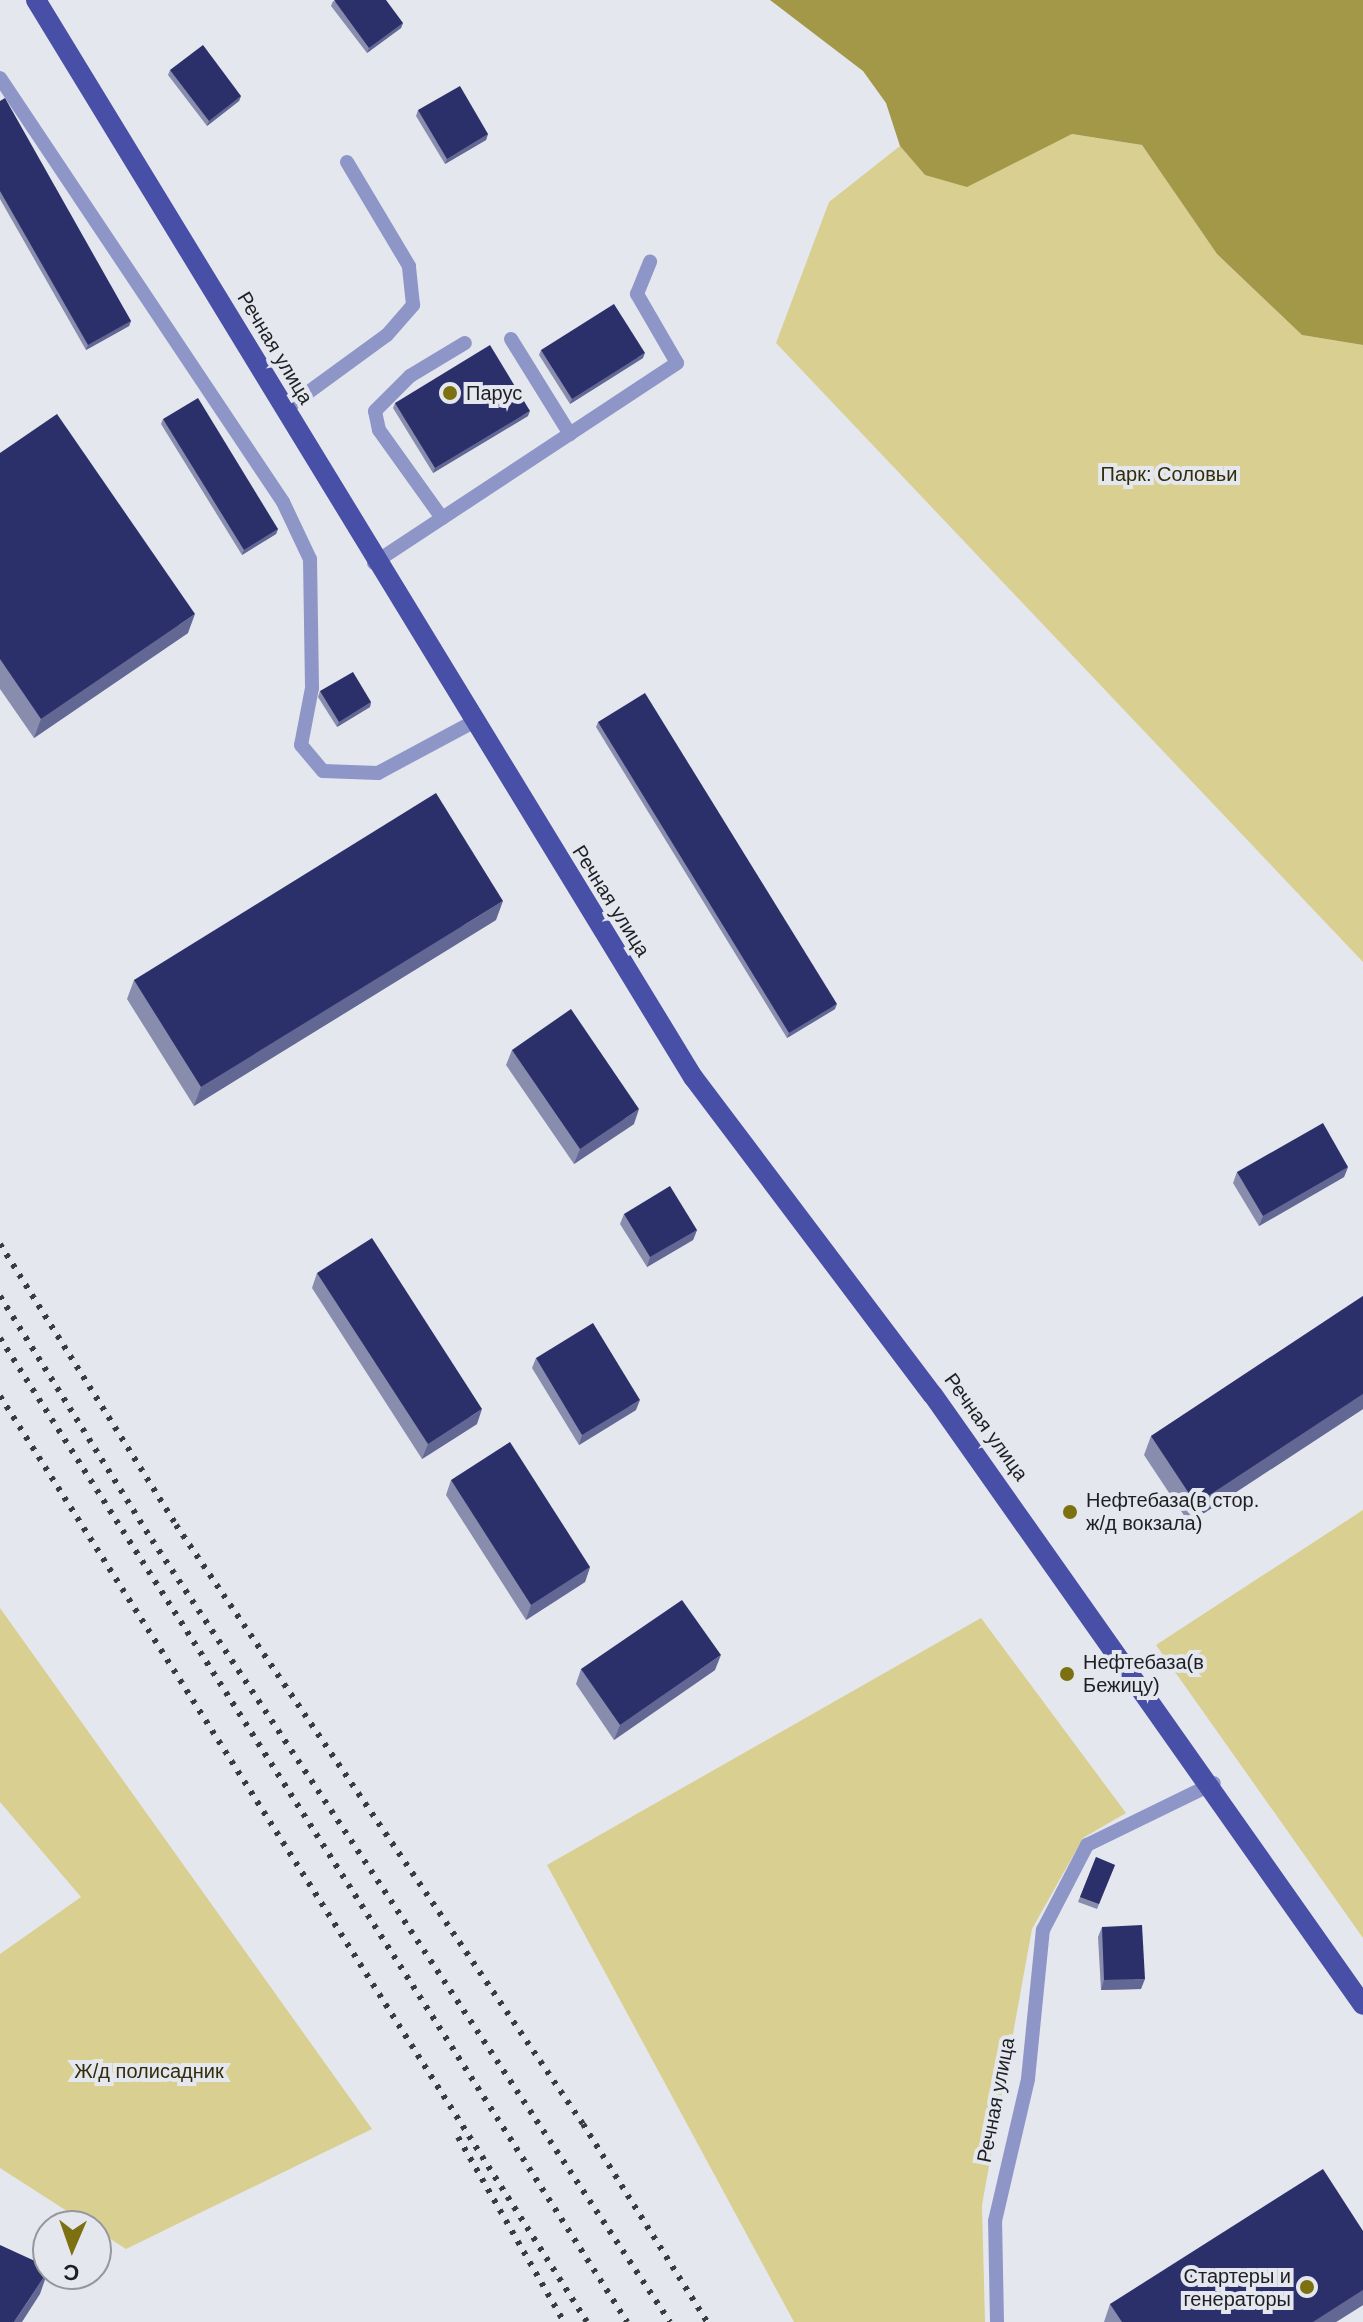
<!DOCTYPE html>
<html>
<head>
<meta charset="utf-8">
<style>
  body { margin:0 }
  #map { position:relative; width:1363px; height:2322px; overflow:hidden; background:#e5e7ef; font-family:Arial,sans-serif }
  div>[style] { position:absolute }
  .green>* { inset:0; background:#d8cf90 }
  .water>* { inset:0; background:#a39748 }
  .lane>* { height:14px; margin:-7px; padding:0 7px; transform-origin:7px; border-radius:7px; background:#8d96c7 }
  .primary>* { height:20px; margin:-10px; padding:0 10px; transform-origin:10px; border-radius:10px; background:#484fa6 }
  .rail>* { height:6px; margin-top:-3px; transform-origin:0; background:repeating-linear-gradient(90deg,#3a3b3f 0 4px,transparent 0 12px) }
  .wall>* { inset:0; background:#888cad }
  .shaded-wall>* { inset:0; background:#636793 }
  .building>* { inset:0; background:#2b306b }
  .dots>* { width:22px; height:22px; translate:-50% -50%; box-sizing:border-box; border:4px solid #e5e7ef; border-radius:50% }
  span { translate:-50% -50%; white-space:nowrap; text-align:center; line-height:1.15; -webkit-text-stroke:8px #e5e7ef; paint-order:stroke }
  .street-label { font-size:20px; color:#1e1f22 }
  .poi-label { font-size:20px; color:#1e1f22 }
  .left { translate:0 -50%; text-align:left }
  .right { translate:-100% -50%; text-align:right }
  .park-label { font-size:20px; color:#322d09 }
  .north { position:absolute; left:32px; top:2210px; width:80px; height:80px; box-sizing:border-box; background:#e5e7ef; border:2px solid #95979d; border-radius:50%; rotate:182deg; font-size:22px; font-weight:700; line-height:32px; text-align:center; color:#1e1f22 }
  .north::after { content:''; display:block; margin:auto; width:28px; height:36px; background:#7d7010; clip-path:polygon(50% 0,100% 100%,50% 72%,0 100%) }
</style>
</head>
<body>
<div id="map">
  <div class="green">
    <div style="clip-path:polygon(1072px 134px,1142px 145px,1217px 254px,1302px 335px,1363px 345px,1363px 962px,776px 343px,829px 202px,900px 146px,925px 175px,1007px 166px)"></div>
    <div style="clip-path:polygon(1363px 1510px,1363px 1938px,1156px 1645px)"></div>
    <div style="clip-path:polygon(0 1608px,372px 2129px,126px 2249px,0 2168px,0 1954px,81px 1897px,0 1802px)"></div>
    <div style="clip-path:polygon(981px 1618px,1126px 1813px,1083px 1838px,1032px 1929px,982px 2205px,985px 2322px,794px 2322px,547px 1865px)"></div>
  </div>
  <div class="water">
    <div style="clip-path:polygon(770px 0,1363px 0,1363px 345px,1302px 335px,1217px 254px,1142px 145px,1072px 134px,967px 187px,925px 175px,900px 146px,886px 103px,863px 71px)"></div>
  </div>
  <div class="lane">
    <div style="left:0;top:78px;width:510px;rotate:56.28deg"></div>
    <div style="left:283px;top:502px;width:63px;rotate:64.7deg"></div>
    <div style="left:310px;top:559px;width:129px;rotate:89.1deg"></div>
    <div style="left:312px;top:688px;width:58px;rotate:100.9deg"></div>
    <div style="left:301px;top:745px;width:34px;rotate:50deg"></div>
    <div style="left:323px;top:771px;width:55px;rotate:2.1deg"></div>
    <div style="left:378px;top:773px;width:108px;rotate:-28.2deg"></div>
    <div style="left:511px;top:339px;width:112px;rotate:58.2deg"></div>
    <div style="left:284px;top:410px;width:127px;rotate:-36.1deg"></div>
    <div style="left:387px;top:335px;width:40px;rotate:-49deg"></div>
    <div style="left:413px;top:305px;width:39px;rotate:-96deg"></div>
    <div style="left:409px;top:266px;width:121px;rotate:-120.8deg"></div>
    <div style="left:442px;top:518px;width:108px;rotate:-125.6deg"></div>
    <div style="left:379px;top:430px;width:19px;rotate:-102deg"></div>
    <div style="left:375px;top:411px;width:49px;rotate:-45deg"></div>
    <div style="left:410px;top:376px;width:64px;rotate:-31deg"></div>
    <div style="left:374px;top:563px;width:363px;rotate:-33.4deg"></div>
    <div style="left:677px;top:363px;width:80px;rotate:-120.1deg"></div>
    <div style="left:637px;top:294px;width:35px;rotate:-68deg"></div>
    <div style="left:997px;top:2322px;width:101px;rotate:-91.1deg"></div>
    <div style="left:995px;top:2221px;width:146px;rotate:-76.9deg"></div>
    <div style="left:1028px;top:2079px;width:150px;rotate:-84.3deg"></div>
    <div style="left:1043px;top:1930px;width:96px;rotate:-62.6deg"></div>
    <div style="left:1087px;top:1845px;width:141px;rotate:-26deg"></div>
  </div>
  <div class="primary">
    <div style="left:36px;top:0;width:1262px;rotate:58.62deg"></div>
    <div style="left:693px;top:1077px;width:398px;rotate:53deg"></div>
    <div style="left:933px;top:1395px;width:746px;rotate:54.82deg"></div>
  </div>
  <div class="rail">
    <div style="left:0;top:1244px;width:332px;rotate:57.9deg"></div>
    <div style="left:176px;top:1525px;width:724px;rotate:55.81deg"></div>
    <div style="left:583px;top:2124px;width:234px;rotate:57.9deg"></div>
    <div style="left:0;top:1296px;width:287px;rotate:58.1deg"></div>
    <div style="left:152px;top:1540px;width:938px;rotate:56.48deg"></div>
    <div style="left:0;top:1338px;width:1167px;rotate:57.49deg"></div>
    <div style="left:0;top:1396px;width:1096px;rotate:57.63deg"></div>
    <div style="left:458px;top:2137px;width:213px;rotate:60.2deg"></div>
  </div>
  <div class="wall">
    <div style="clip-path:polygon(333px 1px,403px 23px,401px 28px,367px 53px,331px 6px)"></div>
    <div style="clip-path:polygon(170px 70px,241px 96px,239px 101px,207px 126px,168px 75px)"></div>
    <div style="clip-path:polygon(0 101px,131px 321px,129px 326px,86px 350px,0 199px)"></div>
    <div style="clip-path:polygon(418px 110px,488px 134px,486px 140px,445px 164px,416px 116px)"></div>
    <div style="clip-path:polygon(541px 350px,643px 358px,570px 404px,539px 355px)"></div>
    <div style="clip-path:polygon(395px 403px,528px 416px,433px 473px,393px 408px)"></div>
    <div style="clip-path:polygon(163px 419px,278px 529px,276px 534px,242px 555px,161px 424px)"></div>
    <div style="clip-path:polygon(0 453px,188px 633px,34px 738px,0 689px)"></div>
    <div style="clip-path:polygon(320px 691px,371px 702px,370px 707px,337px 727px,318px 697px)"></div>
    <div style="clip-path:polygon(598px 722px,835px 1009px,787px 1038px,596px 727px)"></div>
    <div style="clip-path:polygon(496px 920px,194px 1106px,127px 999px,134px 980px)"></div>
    <div style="clip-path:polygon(512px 1050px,634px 1124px,574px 1164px,506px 1065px)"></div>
    <div style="clip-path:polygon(1348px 1167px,1344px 1177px,1259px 1226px,1233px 1183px,1237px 1172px)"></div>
    <div style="clip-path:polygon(624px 1214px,697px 1230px,693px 1240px,647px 1267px,620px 1224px)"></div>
    <div style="clip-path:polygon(317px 1273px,477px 1424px,422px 1459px,312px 1288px)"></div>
    <div style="clip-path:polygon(1363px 1296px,1363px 1409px,1189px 1523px,1144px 1455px,1151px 1436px)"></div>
    <div style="clip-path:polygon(536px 1358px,636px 1410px,579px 1445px,532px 1368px)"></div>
    <div style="clip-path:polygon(451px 1480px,590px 1567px,585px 1582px,526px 1620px,446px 1495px)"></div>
    <div style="clip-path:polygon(581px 1669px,715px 1670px,614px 1740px,576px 1684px)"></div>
    <div style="clip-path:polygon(1096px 1857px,1115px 1865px,1097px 1909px,1078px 1902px)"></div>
    <div style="clip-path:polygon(1102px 1927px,1141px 1989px,1101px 1990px,1098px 1937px)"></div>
    <div style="clip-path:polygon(1363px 2231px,1363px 2305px,1336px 2322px,1104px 2322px,1110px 2304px)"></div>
  </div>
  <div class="shaded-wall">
    <div style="clip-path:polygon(403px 23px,401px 28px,367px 53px,369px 48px)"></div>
    <div style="clip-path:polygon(241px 96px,239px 101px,207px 126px,209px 121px)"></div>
    <div style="clip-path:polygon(488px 134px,486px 140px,445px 164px,447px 159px)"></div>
    <div style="clip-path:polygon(131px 321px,129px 326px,86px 350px,88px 345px)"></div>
    <div style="clip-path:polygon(645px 353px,643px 358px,570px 404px,572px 399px)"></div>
    <div style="clip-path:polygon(530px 411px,528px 416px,433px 473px,435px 468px)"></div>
    <div style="clip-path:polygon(278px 529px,276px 534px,242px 555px,244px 550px)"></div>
    <div style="clip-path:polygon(195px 614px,188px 633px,34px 738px,41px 719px)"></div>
    <div style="clip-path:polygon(371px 702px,370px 707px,337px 727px,339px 722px)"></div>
    <div style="clip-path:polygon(503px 901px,496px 920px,194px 1106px,201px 1087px)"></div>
    <div style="clip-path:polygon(837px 1004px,835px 1009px,787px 1038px,789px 1033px)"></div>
    <div style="clip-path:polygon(639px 1109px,634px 1124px,574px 1164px,580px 1149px)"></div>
    <div style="clip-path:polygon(1348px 1167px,1344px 1177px,1259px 1226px,1263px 1216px)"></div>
    <div style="clip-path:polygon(697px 1230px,693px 1240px,647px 1267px,650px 1257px)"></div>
    <div style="clip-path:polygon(1363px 1394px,1363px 1409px,1189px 1523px,1196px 1504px)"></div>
    <div style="clip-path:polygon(640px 1400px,636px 1410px,579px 1445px,582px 1435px)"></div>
    <div style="clip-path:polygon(482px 1409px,477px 1424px,422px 1459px,428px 1444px)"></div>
    <div style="clip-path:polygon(590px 1567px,585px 1582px,526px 1620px,531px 1605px)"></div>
    <div style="clip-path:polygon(721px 1655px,715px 1670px,614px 1740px,620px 1725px)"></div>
    <div style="clip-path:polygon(1145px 1979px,1141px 1989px,1101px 1990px,1104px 1980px)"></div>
    <div style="clip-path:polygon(48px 2271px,40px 2294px,22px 2322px,14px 2322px)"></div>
    <div style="clip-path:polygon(1363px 2290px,1363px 2305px,1336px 2322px,1313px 2322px)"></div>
  </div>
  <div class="building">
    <div style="clip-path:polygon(334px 0,386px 0,403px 23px,369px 48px)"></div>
    <div style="clip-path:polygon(203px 45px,241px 96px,209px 121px,170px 70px)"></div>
    <div style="clip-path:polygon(460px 86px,488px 134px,447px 159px,418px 110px)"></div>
    <div style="clip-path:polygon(5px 98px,131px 321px,88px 345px,0 191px,0 101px)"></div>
    <div style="clip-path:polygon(614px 304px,645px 353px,572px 399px,541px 350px)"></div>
    <div style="clip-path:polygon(490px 345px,530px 411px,435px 468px,395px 403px)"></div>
    <div style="clip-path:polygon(198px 398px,278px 529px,244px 550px,163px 419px)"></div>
    <div style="clip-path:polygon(57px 414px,195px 614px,41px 719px,0 659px,0 453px)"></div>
    <div style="clip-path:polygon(353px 672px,371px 702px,339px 722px,320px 691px)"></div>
    <div style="clip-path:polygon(645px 693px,837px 1004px,789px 1033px,598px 722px)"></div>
    <div style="clip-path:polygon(436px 793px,503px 901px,201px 1087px,134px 980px)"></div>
    <div style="clip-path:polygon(571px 1009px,639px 1109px,580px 1149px,512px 1050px)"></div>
    <div style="clip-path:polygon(1323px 1123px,1348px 1167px,1263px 1216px,1237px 1172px)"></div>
    <div style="clip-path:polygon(670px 1186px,697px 1230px,650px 1257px,624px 1214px)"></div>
    <div style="clip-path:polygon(372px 1238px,482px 1409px,428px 1444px,317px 1273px)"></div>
    <div style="clip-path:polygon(1363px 1296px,1363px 1394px,1196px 1504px,1151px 1436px)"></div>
    <div style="clip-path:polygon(593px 1323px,640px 1400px,582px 1435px,536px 1358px)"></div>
    <div style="clip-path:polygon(510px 1442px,590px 1567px,531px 1605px,451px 1480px)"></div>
    <div style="clip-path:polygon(682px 1600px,721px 1655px,620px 1725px,581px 1669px)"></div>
    <div style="clip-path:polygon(1096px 1857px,1115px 1865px,1099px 1904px,1080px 1897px)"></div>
    <div style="clip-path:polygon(1142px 1925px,1145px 1979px,1104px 1980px,1102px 1927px)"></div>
    <div style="clip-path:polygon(1323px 2169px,1363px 2231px,1363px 2290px,1313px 2322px,1122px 2322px,1110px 2304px)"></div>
    <div style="clip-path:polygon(0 2245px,48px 2267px,48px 2271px,14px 2322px,0 2322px)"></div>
  </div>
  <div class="dots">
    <div style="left:450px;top:393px;background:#7d7010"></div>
    <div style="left:1070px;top:1512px;background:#7d7010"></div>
    <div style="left:1067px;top:1674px;background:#7d7010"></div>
    <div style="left:1307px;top:2287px;background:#7d7010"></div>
  </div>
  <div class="street-label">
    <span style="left:275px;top:348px;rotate:59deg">Речная улица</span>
    <span style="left:611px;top:901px;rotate:58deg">Речная улица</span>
    <span style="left:986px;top:1427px;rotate:54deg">Речная улица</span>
    <span style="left:996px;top:2100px;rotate:-79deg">Речная улица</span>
  </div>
  <div class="poi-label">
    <span class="left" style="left:466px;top:393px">Парус</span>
    <span class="left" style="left:1086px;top:1512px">Нефтебаза(в стор.<br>ж/д вокзала)</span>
    <span class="left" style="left:1083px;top:1674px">Нефтебаза(в<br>Бежицу)</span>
    <span class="right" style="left:1291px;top:2288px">Стартеры и<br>генераторы</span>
  </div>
  <div class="park-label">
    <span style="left:1169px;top:474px">Парк: Соловьи</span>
    <span style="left:149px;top:2071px">Ж/д полисадник</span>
  </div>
  <div class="north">С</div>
</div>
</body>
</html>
